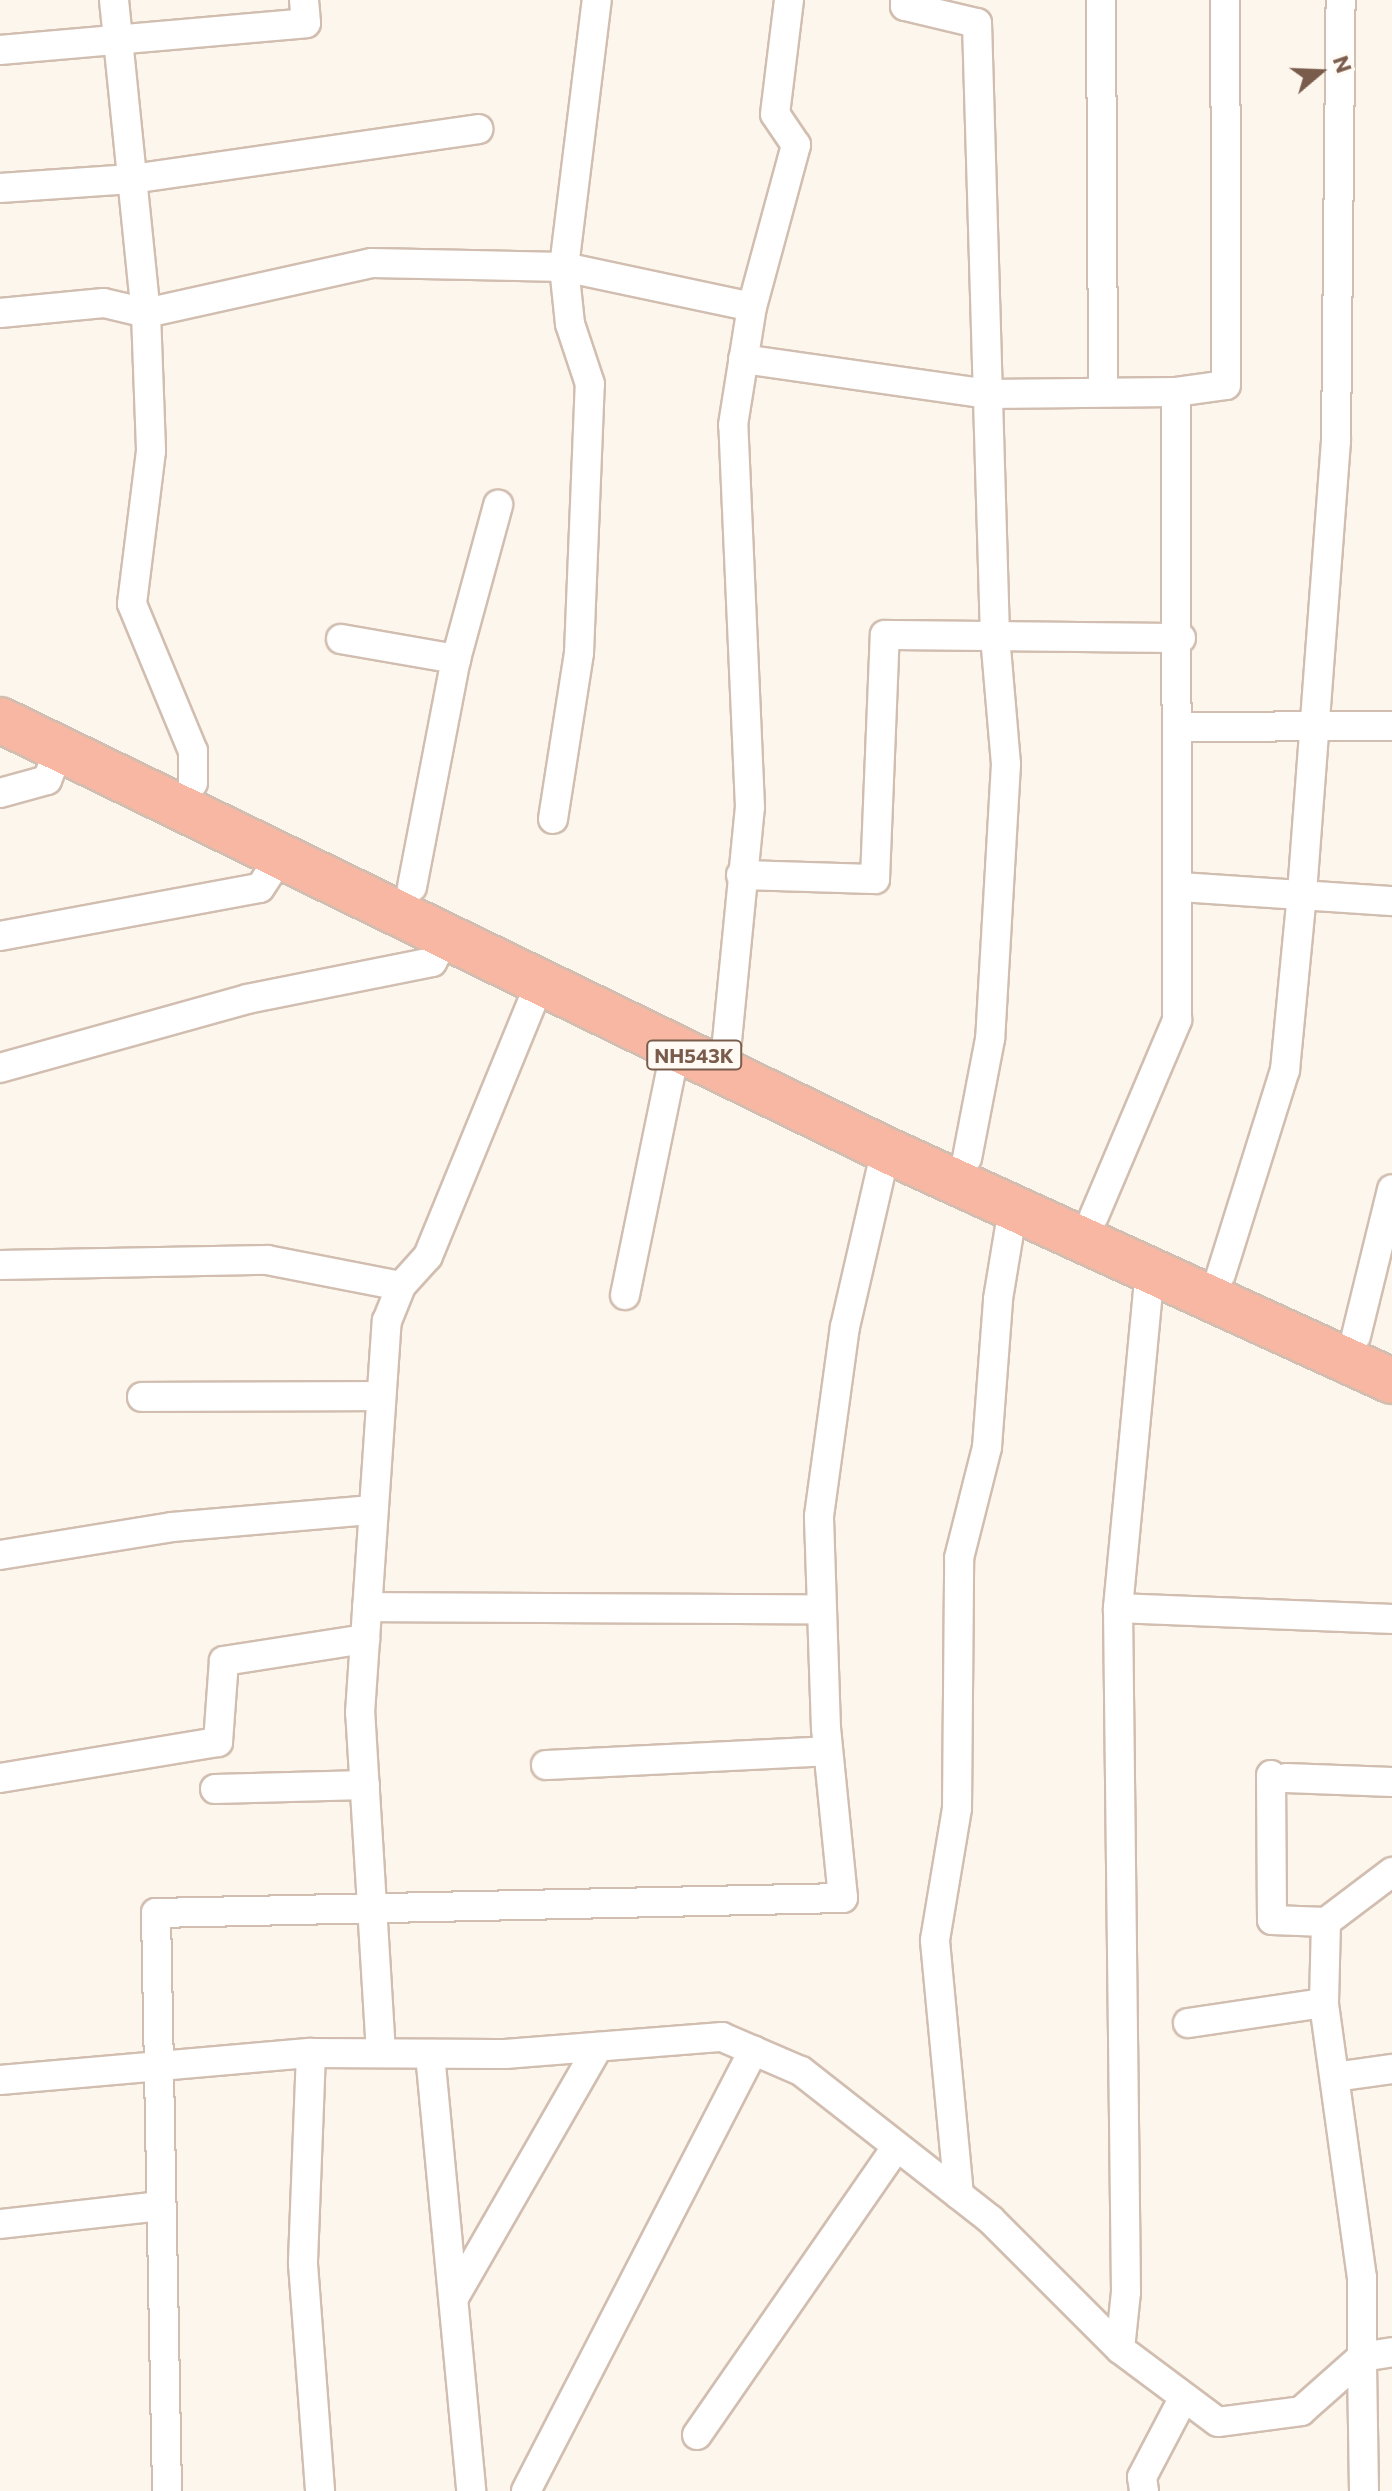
<!DOCTYPE html>
<html>
<head>
<meta charset="utf-8">
<style>
  body { margin:0 }
  #map { position:relative; width:1392px; height:2491px; overflow:hidden; background:#fdf6ec; font-family:Commissioner,sans-serif }
  div>[style] { position:absolute }
  .roads { filter:drop-shadow(2px 0 #d1beb0) drop-shadow(-2px 0 #d1beb0) drop-shadow(0 2px #d1beb0) drop-shadow(0 -2px #d1beb0) }
  .street>* { height:28px; margin:-14px; padding:0 14px; transform-origin:14px; border-radius:14px; background:#fff }
  .highway>* { height:44px; margin:-22px; padding:0 22px; transform-origin:22px; border-radius:22px; background:#f7b7a3 }
  span { translate:-50% -50%; white-space:nowrap; text-align:center; line-height:1.15; -webkit-text-stroke:8px #fffaf3; paint-order:stroke }
  .shield-label span { padding:2px 6px; background:#fffaf3; border:2px solid; border-radius:6px; -webkit-text-stroke-width:0 }
  .shield-label { font-size:20px; color:#7a5c4d; font-weight:700 }
  .north { position:absolute; left:1280px; top:32px; width:80px; height:80px; -webkit-text-stroke:6px #fffaf3; paint-order:stroke; rotate:71deg; font-size:22px; font-weight:700; line-height:32px; text-align:center; color:#7a5c4d }
  .north::after { content:''; display:block; margin:auto; width:28px; height:36px; background:#7a5c4d; clip-path:polygon(50% 0,100% 100%,50% 72%,0 100%) }
</style>
</head>
<body>
<div id="map">
  <div class="roads">
    <div class="street">
      <div style="left:114px;top:0;width:315px;rotate:84.2deg"></div>
      <div style="left:146px;top:313px;width:138px;rotate:87.9deg"></div>
      <div style="left:151px;top:451px;width:154px;rotate:97.1deg"></div>
      <div style="left:132px;top:604px;width:159px;rotate:67.5deg"></div>
      <div style="left:193px;top:751px;width:32px;rotate:90deg"></div>
      <div style="left:905px;top:0;width:6px;rotate:90deg"></div>
      <div style="left:905px;top:6px;width:74px;rotate:13.3deg"></div>
      <div style="left:977px;top:23px;width:613px;rotate:88.32deg"></div>
      <div style="left:995px;top:636px;width:128px;rotate:85.1deg"></div>
      <div style="left:1006px;top:764px;width:275px;rotate:93.3deg"></div>
      <div style="left:990px;top:1039px;width:121px;rotate:100.9deg"></div>
      <div style="left:1101px;top:0;width:392px;rotate:89.7deg"></div>
      <div style="left:0;top:50px;width:307px;rotate:-5deg"></div>
      <div style="left:306px;top:23px;width:23px;rotate:-95deg"></div>
      <div style="left:0;top:188px;width:132px;rotate:-3.9deg"></div>
      <div style="left:132px;top:179px;width:350px;rotate:-8.2deg"></div>
      <div style="left:0;top:313px;width:104px;rotate:-5.5deg"></div>
      <div style="left:104px;top:303px;width:43px;rotate:13.4deg"></div>
      <div style="left:146px;top:313px;width:231px;rotate:-12.5deg"></div>
      <div style="left:372px;top:263px;width:192px;rotate:1.2deg"></div>
      <div style="left:564px;top:267px;width:192px;rotate:12deg"></div>
      <div style="left:743px;top:359px;width:247px;rotate:8.1deg"></div>
      <div style="left:988px;top:394px;width:188px;rotate:-0.6deg"></div>
      <div style="left:341px;top:639px;width:117px;rotate:9.9deg"></div>
      <div style="left:1181px;top:727px;width:211px;rotate:-0.3deg"></div>
      <div style="left:0;top:793px;width:49px;rotate:-15.5deg"></div>
      <div style="left:47px;top:780px;width:35px;rotate:-68deg"></div>
      <div style="left:553px;top:819px;width:168px;rotate:-81.1deg"></div>
      <div style="left:579px;top:653px;width:269px;rotate:-87.7deg"></div>
      <div style="left:590px;top:384px;width:63px;rotate:-108.4deg"></div>
      <div style="left:570px;top:324px;width:57px;rotate:-96deg"></div>
      <div style="left:564px;top:267px;width:269px;rotate:-83deg"></div>
      <div style="left:741px;top:875px;width:134px;rotate:1.7deg"></div>
      <div style="left:875px;top:879px;width:244px;rotate:-87.7deg"></div>
      <div style="left:885px;top:635px;width:296px;rotate:0.6deg"></div>
      <div style="left:412px;top:887px;width:232px;rotate:-79.1deg"></div>
      <div style="left:456px;top:659px;width:160px;rotate:-74.7deg"></div>
      <div style="left:1179px;top:887px;width:213px;rotate:3.8deg"></div>
      <div style="left:0;top:936px;width:264px;rotate:-10.5deg"></div>
      <div style="left:260px;top:888px;width:40px;rotate:-57.1deg"></div>
      <div style="left:727px;top:1041px;width:235px;rotate:-84.4deg"></div>
      <div style="left:750px;top:807px;width:382px;rotate:-92.5deg"></div>
      <div style="left:733px;top:425px;width:120px;rotate:-80.9deg"></div>
      <div style="left:752px;top:307px;width:168px;rotate:-74.8deg"></div>
      <div style="left:796px;top:145px;width:37px;rotate:-124deg"></div>
      <div style="left:775px;top:114px;width:115px;rotate:-83deg"></div>
      <div style="left:0;top:1068px;width:256px;rotate:-15.6deg"></div>
      <div style="left:247px;top:999px;width:189px;rotate:-11.3deg"></div>
      <div style="left:432px;top:962px;width:30px;rotate:-60deg"></div>
      <div style="left:1094px;top:1216px;width:213px;rotate:-67deg"></div>
      <div style="left:1177px;top:1020px;width:628px;rotate:-90.09deg"></div>
      <div style="left:1176px;top:392px;width:50px;rotate:-8deg"></div>
      <div style="left:1226px;top:385px;width:385px;rotate:-90.1deg"></div>
      <div style="left:0;top:1265px;width:267px;rotate:-1.1deg"></div>
      <div style="left:267px;top:1260px;width:136px;rotate:11deg"></div>
      <div style="left:1221px;top:1274px;width:214px;rotate:-72.6deg"></div>
      <div style="left:1285px;top:1070px;width:178px;rotate:-84.5deg"></div>
      <div style="left:1302px;top:893px;width:453px;rotate:-85.7deg"></div>
      <div style="left:1336px;top:441px;width:441px;rotate:-89.4deg"></div>
      <div style="left:625px;top:1295px;width:254px;rotate:-78.4deg"></div>
      <div style="left:1356px;top:1336px;width:151px;rotate:-76.2deg"></div>
      <div style="left:142px;top:1397px;width:239px;rotate:-0.2deg"></div>
      <div style="left:0;top:1555px;width:174px;rotate:-9.2deg"></div>
      <div style="left:172px;top:1527px;width:201px;rotate:-4.9deg"></div>
      <div style="left:367px;top:1607px;width:452px;rotate:0.3deg"></div>
      <div style="left:1118px;top:1608px;width:274px;rotate:2.3deg"></div>
      <div style="left:546px;top:1765px;width:282px;rotate:-2.8deg"></div>
      <div style="left:1271px;top:1775px;width:145px;rotate:89.6deg"></div>
      <div style="left:1272px;top:1920px;width:54px;rotate:2.1deg"></div>
      <div style="left:0;top:1778px;width:221px;rotate:-9.4deg"></div>
      <div style="left:218px;top:1742px;width:81px;rotate:-85.8deg"></div>
      <div style="left:224px;top:1661px;width:143px;rotate:-8.9deg"></div>
      <div style="left:1286px;top:1778px;width:106px;rotate:2.2deg"></div>
      <div style="left:215px;top:1789px;width:150px;rotate:-1.5deg"></div>
      <div style="left:1188px;top:2023px;width:137px;rotate:-8.4deg"></div>
      <div style="left:311px;top:2053px;width:211px;rotate:92.2deg"></div>
      <div style="left:303px;top:2264px;width:228px;rotate:85.7deg"></div>
      <div style="left:381px;top:2053px;width:341px;rotate:-93.5deg"></div>
      <div style="left:360px;top:1713px;width:393px;rotate:-86.1deg"></div>
      <div style="left:387px;top:1321px;width:38px;rotate:-68deg"></div>
      <div style="left:401px;top:1286px;width:40px;rotate:-48deg"></div>
      <div style="left:428px;top:1256px;width:297px;rotate:-67.7deg"></div>
      <div style="left:430px;top:2054px;width:439px;rotate:84.6deg"></div>
      <div style="left:1335px;top:2077px;width:58px;rotate:-8deg"></div>
      <div style="left:0;top:2080px;width:312px;rotate:-5deg"></div>
      <div style="left:311px;top:2053px;width:194px;rotate:0.3deg"></div>
      <div style="left:505px;top:2054px;width:218px;rotate:-4.5deg"></div>
      <div style="left:722px;top:2037px;width:86px;rotate:23.3deg"></div>
      <div style="left:801px;top:2071px;width:241px;rotate:38.1deg"></div>
      <div style="left:991px;top:2220px;width:182px;rotate:45deg"></div>
      <div style="left:1120px;top:2349px;width:122px;rotate:36.7deg"></div>
      <div style="left:1218px;top:2422px;width:84px;rotate:-7.5deg"></div>
      <div style="left:1301px;top:2411px;width:81px;rotate:-41.5deg"></div>
      <div style="left:1362px;top:2357px;width:79px;rotate:-90deg"></div>
      <div style="left:1362px;top:2278px;width:278px;rotate:-97.9deg"></div>
      <div style="left:1324px;top:2003px;width:81px;rotate:-88.6deg"></div>
      <div style="left:1326px;top:1922px;width:83px;rotate:-37.1deg"></div>
      <div style="left:959px;top:2195px;width:256px;rotate:-95.4deg"></div>
      <div style="left:935px;top:1940px;width:134px;rotate:-80.5deg"></div>
      <div style="left:957px;top:1808px;width:250px;rotate:-89.5deg"></div>
      <div style="left:959px;top:1558px;width:114px;rotate:-75.8deg"></div>
      <div style="left:987px;top:1447px;width:148px;rotate:-85.7deg"></div>
      <div style="left:998px;top:1299px;width:92px;rotate:-80.6deg"></div>
      <div style="left:0;top:2224px;width:161px;rotate:-6.4deg"></div>
      <div style="left:455px;top:2296px;width:287px;rotate:-60.1deg"></div>
      <div style="left:1120px;top:2349px;width:57px;rotate:-84deg"></div>
      <div style="left:1126px;top:2292px;width:684px;rotate:-90.67deg"></div>
      <div style="left:1118px;top:1608px;width:340px;rotate:-84.6deg"></div>
      <div style="left:697px;top:2435px;width:351px;rotate:-55.3deg"></div>
      <div style="left:167px;top:2491px;width:578px;rotate:-91.09deg"></div>
      <div style="left:156px;top:1913px;width:687px;rotate:-1.25deg"></div>
      <div style="left:843px;top:1898px;width:170px;rotate:-95.7deg"></div>
      <div style="left:826px;top:1729px;width:213px;rotate:-91.9deg"></div>
      <div style="left:819px;top:1516px;width:191px;rotate:-82.2deg"></div>
      <div style="left:845px;top:1327px;width:182px;rotate:-77deg"></div>
      <div style="left:526px;top:2491px;width:496px;rotate:-62.7deg"></div>
      <div style="left:1144px;top:2491px;width:14px;rotate:-98deg"></div>
      <div style="left:1142px;top:2477px;width:90px;rotate:-62.3deg"></div>
      <div style="left:1364px;top:2491px;width:134px;rotate:-90.9deg"></div>
      <div style="left:1362px;top:2357px;width:30px;rotate:-9deg"></div>
    </div>
    <div class="highway">
      <div style="left:0;top:720px;width:985px;rotate:25.89deg"></div>
      <div style="left:886px;top:1150px;width:556px;rotate:24.54deg"></div>
    </div>
  </div>
  <div class="shield-label">
    <span style="left:694px;top:1055px">NH543K</span>
  </div>
  <div class="north">N</div>
</div>
</body>
</html>
